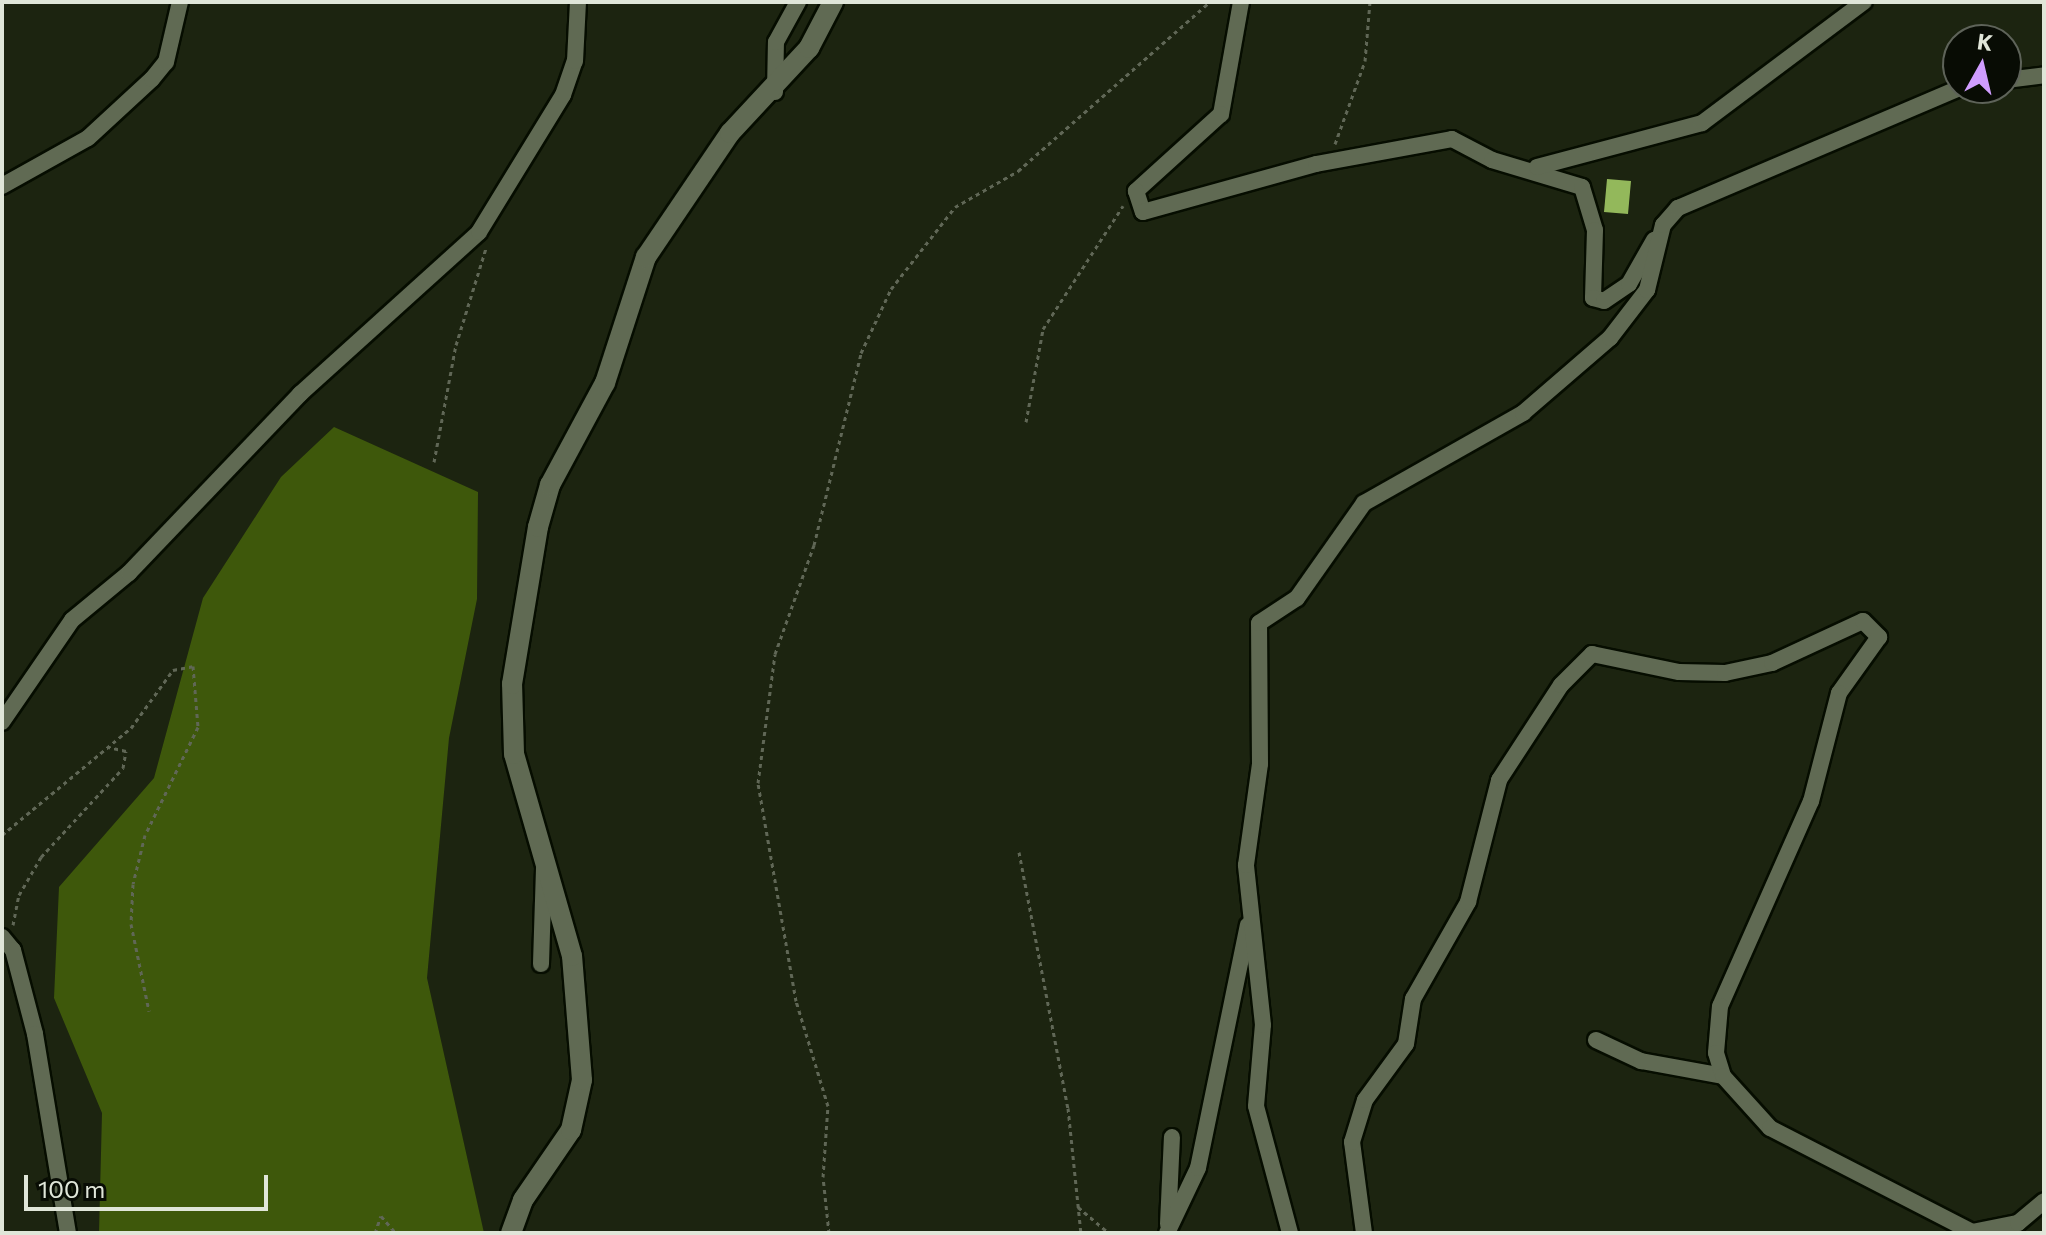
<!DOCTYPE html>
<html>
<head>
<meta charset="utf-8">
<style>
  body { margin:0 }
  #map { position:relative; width:2046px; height:1235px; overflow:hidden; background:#1c2410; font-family:Commissioner,sans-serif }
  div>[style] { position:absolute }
  .forest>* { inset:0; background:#3e580b }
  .building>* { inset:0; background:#93b85b }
  .path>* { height:3px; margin-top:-1.5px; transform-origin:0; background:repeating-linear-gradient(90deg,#606756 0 4px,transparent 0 8px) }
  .roads { filter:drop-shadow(2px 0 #060d00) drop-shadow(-2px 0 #060d00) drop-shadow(0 2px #060d00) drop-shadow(0 -2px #060d00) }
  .minor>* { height:16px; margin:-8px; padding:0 8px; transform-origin:8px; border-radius:8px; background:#606a53 }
  .tertiary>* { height:20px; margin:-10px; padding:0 10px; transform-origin:10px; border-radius:10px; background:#606a53 }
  span { translate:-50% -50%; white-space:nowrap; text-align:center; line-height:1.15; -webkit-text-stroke:8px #080c04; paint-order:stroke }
  .frame { position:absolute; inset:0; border:4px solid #e0e6d9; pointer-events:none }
  .north { position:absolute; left:1942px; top:24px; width:80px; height:80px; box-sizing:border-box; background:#080c04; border:2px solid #5e6359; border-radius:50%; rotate:8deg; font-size:22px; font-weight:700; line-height:32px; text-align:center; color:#e0e6d9 }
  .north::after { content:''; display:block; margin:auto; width:28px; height:36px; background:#d09dff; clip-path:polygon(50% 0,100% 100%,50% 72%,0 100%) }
  .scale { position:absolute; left:24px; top:1175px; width:244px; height:36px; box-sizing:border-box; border:4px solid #e0e6d9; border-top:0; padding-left:10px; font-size:24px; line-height:28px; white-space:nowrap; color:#e0e6d9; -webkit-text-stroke:6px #080c04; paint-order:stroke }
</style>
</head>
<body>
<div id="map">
  <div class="forest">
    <div style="clip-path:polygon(334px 427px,478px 492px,477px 599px,449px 738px,427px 978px,484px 1233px,99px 1233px,102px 1113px,54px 998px,59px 887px,154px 778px,203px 598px,281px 477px)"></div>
  </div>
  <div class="building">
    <div style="clip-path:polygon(1607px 179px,1631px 181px,1628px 214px,1604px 212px)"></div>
  </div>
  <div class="path">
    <div style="left:1335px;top:144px;width:88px;rotate:-70.1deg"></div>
    <div style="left:1365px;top:61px;width:59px;rotate:-85.2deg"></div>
    <div style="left:1026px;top:422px;width:95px;rotate:-79.6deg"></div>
    <div style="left:1043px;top:329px;width:147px;rotate:-57deg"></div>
    <div style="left:434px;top:462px;width:119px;rotate:-79.4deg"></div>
    <div style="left:456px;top:345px;width:102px;rotate:-72.8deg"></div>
    <div style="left:2px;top:835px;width:168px;rotate:-39.7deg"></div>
    <div style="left:131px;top:728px;width:72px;rotate:-54.1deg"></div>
    <div style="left:173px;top:670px;width:20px;rotate:-11deg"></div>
    <div style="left:193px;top:666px;width:61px;rotate:85.3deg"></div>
    <div style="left:198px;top:727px;width:120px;rotate:116.1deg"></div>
    <div style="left:145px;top:835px;width:50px;rotate:103.8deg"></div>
    <div style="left:133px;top:884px;width:40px;rotate:92.9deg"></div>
    <div style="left:131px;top:924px;width:89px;rotate:78.3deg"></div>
    <div style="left:1019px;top:852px;width:261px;rotate:79.2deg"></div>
    <div style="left:1068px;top:1108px;width:126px;rotate:84.1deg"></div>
    <div style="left:13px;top:925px;width:31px;rotate:-79deg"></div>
    <div style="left:19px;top:895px;width:44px;rotate:-59.9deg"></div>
    <div style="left:41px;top:857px;width:121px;rotate:-47.3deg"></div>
    <div style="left:123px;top:768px;width:17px;rotate:-80deg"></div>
    <div style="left:126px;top:751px;width:18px;rotate:-167deg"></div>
    <div style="left:1078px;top:1207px;width:39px;rotate:40deg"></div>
    <div style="left:375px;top:1233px;width:18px;rotate:-71deg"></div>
    <div style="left:381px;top:1216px;width:23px;rotate:49deg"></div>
    <div style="left:829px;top:1233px;width:56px;rotate:-96.1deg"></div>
    <div style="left:823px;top:1177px;width:71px;rotate:-86deg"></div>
    <div style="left:828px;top:1106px;width:110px;rotate:-106.9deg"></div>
    <div style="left:796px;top:1001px;width:221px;rotate:-99.9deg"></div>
    <div style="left:758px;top:783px;width:130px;rotate:-82.5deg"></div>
    <div style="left:775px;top:654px;width:116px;rotate:-70.3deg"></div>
    <div style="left:814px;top:545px;width:198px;rotate:-76.2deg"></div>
    <div style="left:861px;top:353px;width:71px;rotate:-64.9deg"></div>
    <div style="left:891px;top:289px;width:104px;rotate:-52deg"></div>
    <div style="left:955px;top:207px;width:73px;rotate:-29.7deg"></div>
    <div style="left:1018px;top:171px;width:256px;rotate:-41.4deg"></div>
  </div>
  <div class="roads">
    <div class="minor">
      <div style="left:1241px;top:2px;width:114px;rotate:100.1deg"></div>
      <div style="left:1221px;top:114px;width:115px;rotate:137.8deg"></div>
      <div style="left:1136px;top:191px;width:22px;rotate:72deg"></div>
      <div style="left:1143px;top:212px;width:180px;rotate:-15.5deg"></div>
      <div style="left:1316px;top:164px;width:138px;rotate:-10.4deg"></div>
      <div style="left:1452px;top:139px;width:45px;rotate:27.7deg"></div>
      <div style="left:1492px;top:160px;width:94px;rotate:16.7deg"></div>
      <div style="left:1582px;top:187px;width:45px;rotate:73.2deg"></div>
      <div style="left:1595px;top:230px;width:68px;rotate:91.7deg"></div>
      <div style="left:1593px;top:298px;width:11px;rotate:15deg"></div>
      <div style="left:1604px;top:301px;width:30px;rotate:-34deg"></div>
      <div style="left:1629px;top:284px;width:51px;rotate:-60.4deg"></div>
      <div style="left:2006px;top:80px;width:38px;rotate:-7deg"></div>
      <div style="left:775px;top:92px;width:50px;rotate:-88.9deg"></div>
      <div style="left:776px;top:42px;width:46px;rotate:-61.2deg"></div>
      <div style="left:1537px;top:167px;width:171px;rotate:-14.9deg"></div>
      <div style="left:1702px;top:123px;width:202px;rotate:-36.8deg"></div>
      <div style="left:2px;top:186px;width:98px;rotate:-29.2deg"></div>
      <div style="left:88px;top:138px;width:87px;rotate:-42.7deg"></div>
      <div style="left:152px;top:79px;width:22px;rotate:-51deg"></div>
      <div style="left:166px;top:62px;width:62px;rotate:-76.9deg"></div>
      <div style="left:2px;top:722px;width:124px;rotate:-55.5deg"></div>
      <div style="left:72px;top:620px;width:74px;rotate:-39.5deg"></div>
      <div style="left:129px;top:573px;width:248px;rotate:-46.3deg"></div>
      <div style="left:300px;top:394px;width:241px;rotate:-42.1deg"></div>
      <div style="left:479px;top:232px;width:161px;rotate:-58.5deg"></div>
      <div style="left:563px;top:95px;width:36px;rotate:-71deg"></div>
      <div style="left:575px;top:61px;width:59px;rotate:-87.1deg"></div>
      <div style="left:2px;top:937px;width:17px;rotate:50deg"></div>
      <div style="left:13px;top:950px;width:87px;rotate:75.3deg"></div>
      <div style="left:35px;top:1034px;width:202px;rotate:80.6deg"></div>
      <div style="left:541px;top:964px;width:97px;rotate:-88.2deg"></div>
      <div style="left:1596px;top:1040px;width:50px;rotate:25deg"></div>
      <div style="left:1641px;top:1061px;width:83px;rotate:10.4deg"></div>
      <div style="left:1168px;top:1224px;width:87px;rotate:-87.4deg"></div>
      <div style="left:1167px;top:1233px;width:72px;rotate:-64.5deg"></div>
      <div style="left:1198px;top:1168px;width:248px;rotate:-78.4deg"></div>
      <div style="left:1290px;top:1233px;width:131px;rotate:-105deg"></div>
      <div style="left:1256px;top:1106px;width:81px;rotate:-85.1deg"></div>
      <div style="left:1263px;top:1025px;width:161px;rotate:-96.1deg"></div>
      <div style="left:1246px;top:865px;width:102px;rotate:-82.1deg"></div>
      <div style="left:1260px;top:764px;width:141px;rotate:-90.4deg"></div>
      <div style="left:1259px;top:623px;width:45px;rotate:-33.3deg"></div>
      <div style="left:1297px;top:598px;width:116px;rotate:-54.8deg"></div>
      <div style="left:1364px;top:503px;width:183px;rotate:-29.5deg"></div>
      <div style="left:1523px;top:413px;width:115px;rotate:-40.8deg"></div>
      <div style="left:1610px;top:338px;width:61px;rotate:-52.4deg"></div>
      <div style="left:1647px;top:290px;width:67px;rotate:-76.2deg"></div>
      <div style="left:1663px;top:225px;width:23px;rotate:-49deg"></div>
      <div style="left:1678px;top:208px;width:306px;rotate:-23.1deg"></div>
      <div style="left:1364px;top:1233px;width:92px;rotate:-97.5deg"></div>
      <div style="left:1352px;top:1142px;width:44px;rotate:-72.8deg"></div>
      <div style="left:1365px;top:1100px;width:69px;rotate:-53.8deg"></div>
      <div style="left:1406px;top:1044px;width:46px;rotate:-81.2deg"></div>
      <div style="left:1413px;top:999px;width:112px;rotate:-60.4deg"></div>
      <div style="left:1468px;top:902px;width:126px;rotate:-75.7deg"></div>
      <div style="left:1499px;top:780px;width:113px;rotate:-56.9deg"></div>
      <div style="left:1561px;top:685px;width:44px;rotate:-45deg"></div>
      <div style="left:1592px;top:654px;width:89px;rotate:11.7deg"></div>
      <div style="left:1679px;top:672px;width:46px;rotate:1.2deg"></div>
      <div style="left:1725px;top:673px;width:48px;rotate:-12deg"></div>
      <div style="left:1772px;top:663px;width:100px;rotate:-24.8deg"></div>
      <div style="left:1863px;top:621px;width:23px;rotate:45deg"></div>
      <div style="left:1879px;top:637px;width:69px;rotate:125.5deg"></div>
      <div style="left:1839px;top:693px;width:112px;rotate:104.5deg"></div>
      <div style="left:1811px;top:801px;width:224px;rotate:113.9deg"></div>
      <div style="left:1720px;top:1006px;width:47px;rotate:94.9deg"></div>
      <div style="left:1716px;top:1053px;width:24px;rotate:73deg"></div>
      <div style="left:1723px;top:1076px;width:70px;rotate:47.9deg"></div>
      <div style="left:1770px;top:1128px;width:227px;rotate:27.2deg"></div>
      <div style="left:1972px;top:1232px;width:47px;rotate:-11.1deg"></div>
      <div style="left:2018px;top:1223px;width:34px;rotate:-40deg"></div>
    </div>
    <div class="tertiary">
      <div style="left:511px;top:1233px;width:35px;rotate:-70deg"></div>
      <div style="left:523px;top:1200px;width:85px;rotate:-55.6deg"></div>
      <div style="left:571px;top:1130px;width:51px;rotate:-77.6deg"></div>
      <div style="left:582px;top:1080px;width:124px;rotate:-94.6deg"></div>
      <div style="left:572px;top:956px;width:210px;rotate:-106deg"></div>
      <div style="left:514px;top:754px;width:70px;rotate:-91.6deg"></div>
      <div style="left:512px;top:684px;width:159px;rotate:-80.6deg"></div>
      <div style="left:538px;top:527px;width:44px;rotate:-74.1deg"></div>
      <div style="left:550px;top:485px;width:116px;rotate:-61.7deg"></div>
      <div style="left:605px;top:383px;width:133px;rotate:-72deg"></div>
      <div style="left:646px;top:257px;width:150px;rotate:-55.9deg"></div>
      <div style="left:730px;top:133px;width:116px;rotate:-47.1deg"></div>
      <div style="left:809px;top:48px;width:52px;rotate:-62.4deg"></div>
    </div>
  </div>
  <div class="frame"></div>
  <div class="north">K</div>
  <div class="scale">100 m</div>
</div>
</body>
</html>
